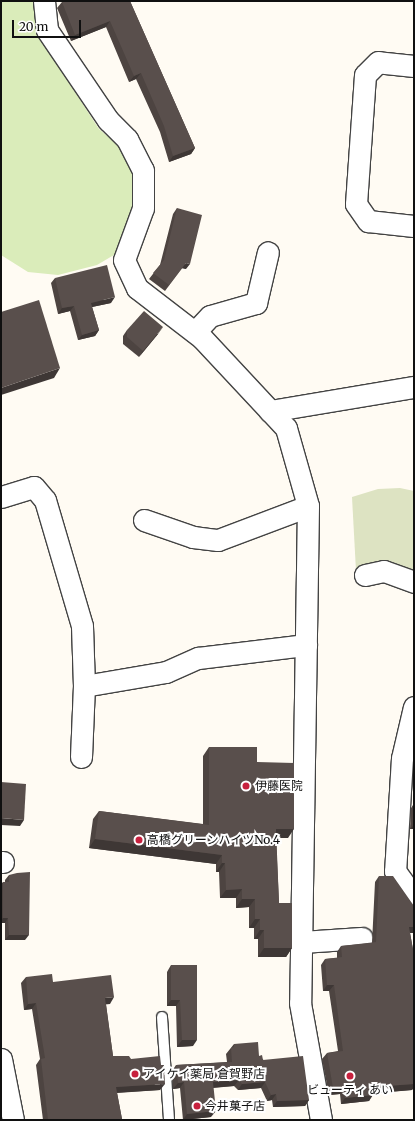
<!DOCTYPE html>
<html>
<head>
<meta charset="utf-8">
<style>
  body { margin:0 }
  #map { position:relative; width:415px; height:1121px; overflow:hidden; background:#fffbf3; font-family:Merriweather,"Noto Sans JP",serif }
  div>[style] { position:absolute }
  .green>* { inset:0; background:#daecba }
  .cemetery>* { inset:0; background:#dde3c2 }
  .roads { filter:drop-shadow(1px 0 #434343) drop-shadow(-1px 0 #434343) drop-shadow(0 1px #434343) drop-shadow(0 -1px #434343) }
  .service>* { height:10px; margin:-5px; padding:0 5px; transform-origin:5px; border-radius:5px; background:#fff }
  .minor>* { height:21px; margin:-10.5px; padding:0 10.5px; transform-origin:10.5px; border-radius:10.5px; background:#fff }
  .wall>* { inset:0; background:#4d4441 }
  .shaded-wall>* { inset:0; background:#3e3735 }
  .building>* { inset:0; background:#594f4c }
  .dots>* { width:11px; height:11px; translate:-50% -50%; box-sizing:border-box; border:2px solid #fff; border-radius:50% }
  span { translate:-50% -50%; white-space:nowrap; text-align:center; line-height:1.15; -webkit-text-stroke:4px #fff; paint-order:stroke }
  .poi-label { font-size:12px; color:#101010 }
  .left { translate:0 -50%; text-align:left }
  .frame { position:absolute; inset:0; border:2px solid #101010; pointer-events:none }
  .scale { position:absolute; left:12px; top:20px; width:69px; height:18px; box-sizing:border-box; border:2px solid #101010; border-top:0; padding-left:5px; font-size:12px; line-height:14px; white-space:nowrap; color:#101010; -webkit-text-stroke:3px #fff; paint-order:stroke }
</style>
</head>
<body>
<div id="map">
  <div class="green">
    <div style="clip-path:polygon(4px 1px,37px 1px,40px 38px,99px 129px,119px 146px,134px 170px,138px 198px,119px 252px,97px 265px,58px 275px,28px 272px,1px 255px,1px 2px)"></div>
  </div>
  <div class="cemetery">
    <div style="clip-path:polygon(400px 488px,414px 491px,414px 583px,356px 571px,352px 497px,378px 489px)"></div>
  </div>
  <div class="roads">
    <div class="service">
      <div style="left:162px;top:1017px;width:103px;rotate:86.1deg"></div>
    </div>
    <div class="minor">
      <div style="left:44px;top:1px;width:29px;rotate:84deg"></div>
      <div style="left:47px;top:30px;width:109px;rotate:55.9deg"></div>
      <div style="left:108px;top:120px;width:27px;rotate:45deg"></div>
      <div style="left:127px;top:139px;width:35px;rotate:63deg"></div>
      <div style="left:143px;top:170px;width:38px;rotate:90deg"></div>
      <div style="left:143px;top:208px;width:55px;rotate:110.1deg"></div>
      <div style="left:124px;top:260px;width:31px;rotate:65deg"></div>
      <div style="left:137px;top:288px;width:82px;rotate:37.6deg"></div>
      <div style="left:202px;top:338px;width:123px;rotate:47deg"></div>
      <div style="left:286px;top:428px;width:81px;rotate:74.2deg"></div>
      <div style="left:308px;top:506px;width:497px;rotate:90.9deg"></div>
      <div style="left:300px;top:1003px;width:119px;rotate:79.8deg"></div>
      <div style="left:414px;top:66px;width:36px;rotate:-174deg"></div>
      <div style="left:378px;top:62px;width:18px;rotate:135deg"></div>
      <div style="left:365px;top:75px;width:129px;rotate:94deg"></div>
      <div style="left:356px;top:204px;width:21px;rotate:55deg"></div>
      <div style="left:368px;top:221px;width:46px;rotate:6.2deg"></div>
      <div style="left:195px;top:332px;width:22px;rotate:-47deg"></div>
      <div style="left:210px;top:316px;width:48px;rotate:-15.8deg"></div>
      <div style="left:256px;top:303px;width:52px;rotate:-76.8deg"></div>
      <div style="left:270px;top:411px;width:146px;rotate:-9.5deg"></div>
      <div style="left:1px;top:497px;width:34px;rotate:-17deg"></div>
      <div style="left:34px;top:487px;width:17px;rotate:50deg"></div>
      <div style="left:45px;top:500px;width:131px;rotate:73.6deg"></div>
      <div style="left:82px;top:626px;width:60px;rotate:88.1deg"></div>
      <div style="left:144px;top:520px;width:52px;rotate:19.1deg"></div>
      <div style="left:193px;top:537px;width:25px;rotate:7deg"></div>
      <div style="left:218px;top:540px;width:96px;rotate:-20.7deg"></div>
      <div style="left:365px;top:575px;width:19px;rotate:-12deg"></div>
      <div style="left:384px;top:571px;width:32px;rotate:20deg"></div>
      <div style="left:414px;top:707px;width:52px;rotate:103.2deg"></div>
      <div style="left:402px;top:758px;width:113px;rotate:93.5deg"></div>
      <div style="left:395px;top:871px;width:32px;rotate:54deg"></div>
      <div style="left:81px;top:757px;width:71px;rotate:-87.6deg"></div>
      <div style="left:84px;top:686px;width:83px;rotate:-9.7deg"></div>
      <div style="left:166px;top:672px;width:35px;rotate:-24deg"></div>
      <div style="left:198px;top:658px;width:109px;rotate:-6.9deg"></div>
      <div style="left:1px;top:862px;width:2px"></div>
      <div style="left:301px;top:942px;width:61px;rotate:-3.8deg"></div>
      <div style="left:1px;top:1059px;width:62px;rotate:78.9deg"></div>
    </div>
  </div>
  <div class="wall">
    <div style="clip-path:polygon(130px 1px,195px 148px,191px 154px,169px 162px,160px 132px,136px 79px,129px 82px,106px 27px,71px 41px,57px 8px,62px 2px)"></div>
    <div style="clip-path:polygon(177px 208px,186px 269px,182px 268px,165px 291px,149px 279px,160px 265px,173px 214px)"></div>
    <div style="clip-path:polygon(55px 278px,111px 303px,92px 307px,99px 330px,95px 336px,78px 340px,70px 311px,58px 314px,51px 283px)"></div>
    <div style="clip-path:polygon(127px 330px,158px 334px,139px 357px,123px 344px,123px 336px)"></div>
    <div style="clip-path:polygon(209px 747px,257px 762px,288px 838px,276px 838px,279px 903px,292px 948px,286px 957px,258px 957px,258px 939px,254px 939px,254px 928px,249px 928px,249px 907px,236px 908px,236px 898px,220px 898px,219px 872px,216px 872px,216px 864px,89px 848px,93px 819px,99px 811px,203px 824px,203px 756px)"></div>
    <div style="clip-path:polygon(413px 805px,414px 805px,414px 829px,410px 829px,411px 808px)"></div>
    <div style="clip-path:polygon(9px 875px,25px 940px,5px 940px,5px 923px,1px 923px,1px 884px,3px 882px,5px 882px,5px 880px)"></div>
    <div style="clip-path:polygon(379px 876px,410px 933px,414px 955px,414px 1087px,412px 1090px,373px 1093px,369px 1101px,341px 1104px,340px 1094px,329px 1095px,322px 1059px,327px 1053px,338px 1051px,329px 991px,323px 991px,321px 965px,325px 959px,337px 958px,337px 952px,341px 946px,372px 943px,375px 882px)"></div>
    <div style="clip-path:polygon(171px 965px,193px 1046px,177px 1047px,176px 1006px,167px 1006px,167px 972px)"></div>
    <div style="clip-path:polygon(26px 977px,53px 982px,110px 1004px,106px 1004px,113px 1056px,131px 1059px,160px 1090px,117px 1093px,122px 1119px,122px 1120px,43px 1120px,36px 1065px,40px 1059px,32px 1009px,24px 1010px,21px 983px)"></div>
    <div style="clip-path:polygon(234px 1044px,259px 1056px,309px 1100px,305px 1106px,273px 1107px,272px 1100px,267px 1101px,261px 1088px,238px 1090px,234px 1086px,213px 1088px,211px 1117px,183px 1120px,180px 1088px,173px 1089px,172px 1071px,176px 1065px,227px 1062px,226px 1054px)"></div>
  </div>
  <div class="shaded-wall">
    <div style="clip-path:polygon(110px 21px,106px 27px,71px 41px,75px 35px)"></div>
    <div style="clip-path:polygon(141px 73px,136px 79px,129px 82px,134px 76px)"></div>
    <div style="clip-path:polygon(195px 148px,191px 154px,169px 162px,173px 156px)"></div>
    <div style="clip-path:polygon(186px 263px,190px 264px,186px 269px,182px 268px,165px 291px)"></div>
    <div style="clip-path:polygon(115px 297px,111px 303px,87px 308px,91px 303px)"></div>
    <div style="clip-path:polygon(74px 306px,70px 311px,58px 314px,62px 308px)"></div>
    <div style="clip-path:polygon(163px 327px,158px 334px,139px 357px,143px 351px)"></div>
    <div style="clip-path:polygon(99px 330px,95px 336px,78px 340px,82px 335px)"></div>
    <div style="clip-path:polygon(60px 368px,54px 378px,1px 395px,1px 388px)"></div>
    <div style="clip-path:polygon(1px 818px,24px 820px,20px 826px,1px 825px)"></div>
    <div style="clip-path:polygon(413px 826px,414px 826px,414px 829px,410px 829px)"></div>
    <div style="clip-path:polygon(276px 829px,294px 829px,288px 838px,270px 838px)"></div>
    <div style="clip-path:polygon(95px 839px,222px 855px,216px 864px,89px 848px)"></div>
    <div style="clip-path:polygon(222px 863px,225px 863px,219px 872px,216px 872px)"></div>
    <div style="clip-path:polygon(242px 889px,236px 898px,220px 898px,226px 890px)"></div>
    <div style="clip-path:polygon(242px 899px,255px 899px,249px 907px,236px 908px)"></div>
    <div style="clip-path:polygon(3px 918px,8px 918px,5px 923px,1px 923px,1px 920px)"></div>
    <div style="clip-path:polygon(255px 919px,260px 919px,254px 928px,249px 928px)"></div>
    <div style="clip-path:polygon(409px 927px,414px 927px,414px 933px,405px 933px)"></div>
    <div style="clip-path:polygon(260px 930px,264px 930px,258px 939px,254px 939px)"></div>
    <div style="clip-path:polygon(9px 935px,29px 935px,25px 940px,5px 940px)"></div>
    <div style="clip-path:polygon(264px 948px,292px 948px,286px 957px,258px 957px)"></div>
    <div style="clip-path:polygon(327px 985px,334px 985px,329px 991px,323px 991px)"></div>
    <div style="clip-path:polygon(114px 997px,110px 1004px,100px 1005px,105px 998px)"></div>
    <div style="clip-path:polygon(171px 1000px,180px 1000px,176px 1006px,167px 1006px)"></div>
    <div style="clip-path:polygon(36px 1003px,32px 1009px,24px 1010px,28px 1004px)"></div>
    <div style="clip-path:polygon(182px 1040px,197px 1040px,193px 1046px,177px 1047px)"></div>
    <div style="clip-path:polygon(239px 1080px,234px 1086px,208px 1088px,213px 1082px)"></div>
    <div style="clip-path:polygon(184px 1082px,180px 1088px,173px 1089px,178px 1083px)"></div>
    <div style="clip-path:polygon(265px 1082px,261px 1088px,238px 1090px,242px 1084px)"></div>
    <div style="clip-path:polygon(165px 1084px,160px 1090px,111px 1093px,116px 1087px)"></div>
    <div style="clip-path:polygon(414px 1084px,414px 1087px,412px 1090px,368px 1094px,373px 1087px)"></div>
    <div style="clip-path:polygon(344px 1087px,340px 1094px,329px 1095px,333px 1088px)"></div>
    <div style="clip-path:polygon(276px 1094px,272px 1100px,267px 1101px,271px 1095px)"></div>
    <div style="clip-path:polygon(373px 1095px,369px 1101px,341px 1104px,345px 1098px)"></div>
    <div style="clip-path:polygon(309px 1100px,305px 1106px,273px 1107px,277px 1101px)"></div>
    <div style="clip-path:polygon(216px 1111px,211px 1117px,183px 1120px,187px 1114px)"></div>
  </div>
  <div class="building">
    <div style="clip-path:polygon(63px 1px,130px 1px,195px 148px,173px 156px,164px 126px,141px 73px,134px 76px,110px 21px,75px 35px,62px 2px)"></div>
    <div style="clip-path:polygon(177px 208px,202px 215px,190px 264px,186px 263px,169px 285px,153px 273px,164px 260px)"></div>
    <div style="clip-path:polygon(107px 265px,115px 297px,91px 303px,99px 330px,82px 335px,74px 306px,62px 308px,55px 278px)"></div>
    <div style="clip-path:polygon(39px 300px,60px 368px,1px 388px,1px 312px)"></div>
    <div style="clip-path:polygon(144px 311px,163px 327px,143px 351px,127px 337px,127px 330px)"></div>
    <div style="clip-path:polygon(209px 747px,257px 747px,257px 762px,294px 763px,294px 829px,276px 829px,279px 903px,292px 903px,292px 948px,264px 948px,264px 930px,260px 930px,260px 919px,255px 919px,255px 899px,242px 899px,242px 889px,226px 890px,225px 863px,222px 863px,222px 855px,95px 839px,99px 811px,209px 825px)"></div>
    <div style="clip-path:polygon(1px 782px,26px 784px,24px 820px,1px 818px)"></div>
    <div style="clip-path:polygon(413px 805px,414px 805px,414px 826px,413px 826px)"></div>
    <div style="clip-path:polygon(30px 872px,29px 935px,9px 935px,8px 918px,3px 918px,3px 882px,9px 882px,9px 875px,17px 873px)"></div>
    <div style="clip-path:polygon(379px 876px,393px 876px,414px 906px,414px 927px,409px 927px,414px 955px,414px 1084px,373px 1087px,373px 1095px,345px 1098px,344px 1087px,333px 1088px,327px 1053px,343px 1051px,334px 985px,327px 985px,325px 959px,342px 957px,341px 946px,376px 942px)"></div>
    <div style="clip-path:polygon(171px 965px,197px 965px,197px 1040px,182px 1040px,180px 1000px,171px 1000px)"></div>
    <div style="clip-path:polygon(52px 974px,53px 982px,111px 975px,114px 997px,105px 998px,113px 1056px,129px 1056px,131px 1059px,160px 1056px,161px 1065px,164px 1065px,165px 1084px,116px 1087px,122px 1119px,118px 1120px,48px 1120px,41px 1059px,45px 1058px,36px 1003px,28px 1004px,26px 977px)"></div>
    <div style="clip-path:polygon(258px 1042px,259px 1056px,262px 1055px,263px 1060px,303px 1056px,309px 1100px,277px 1101px,276px 1094px,271px 1095px,265px 1082px,242px 1084px,239px 1080px,213px 1082px,216px 1111px,187px 1114px,184px 1082px,178px 1083px,176px 1065px,232px 1062px,231px 1048px,234px 1047px,234px 1044px)"></div>
  </div>
  <div class="dots">
    <div style="left:246px;top:786px;background:#c7213e"></div>
    <div style="left:139px;top:840px;background:#c7213e"></div>
    <div style="left:135px;top:1074px;background:#c7213e"></div>
    <div style="left:350px;top:1076px;background:#c7213e"></div>
    <div style="left:197px;top:1106px;background:#c7213e"></div>
  </div>
  <div class="poi-label">
    <span class="left" style="left:255px;top:786px">伊藤医院</span>
    <span class="left" style="left:147px;top:840px">高橋グリーンハイツNo.4</span>
    <span class="left" style="left:143px;top:1074px">アイケイ薬局 倉賀野店</span>
    <span style="left:350px;top:1090px">ビューティ あい</span>
    <span class="left" style="left:205px;top:1106px">今井菓子店</span>
  </div>
  <div class="frame"></div>
  <div class="scale">20 m</div>
</div>
</body>
</html>
